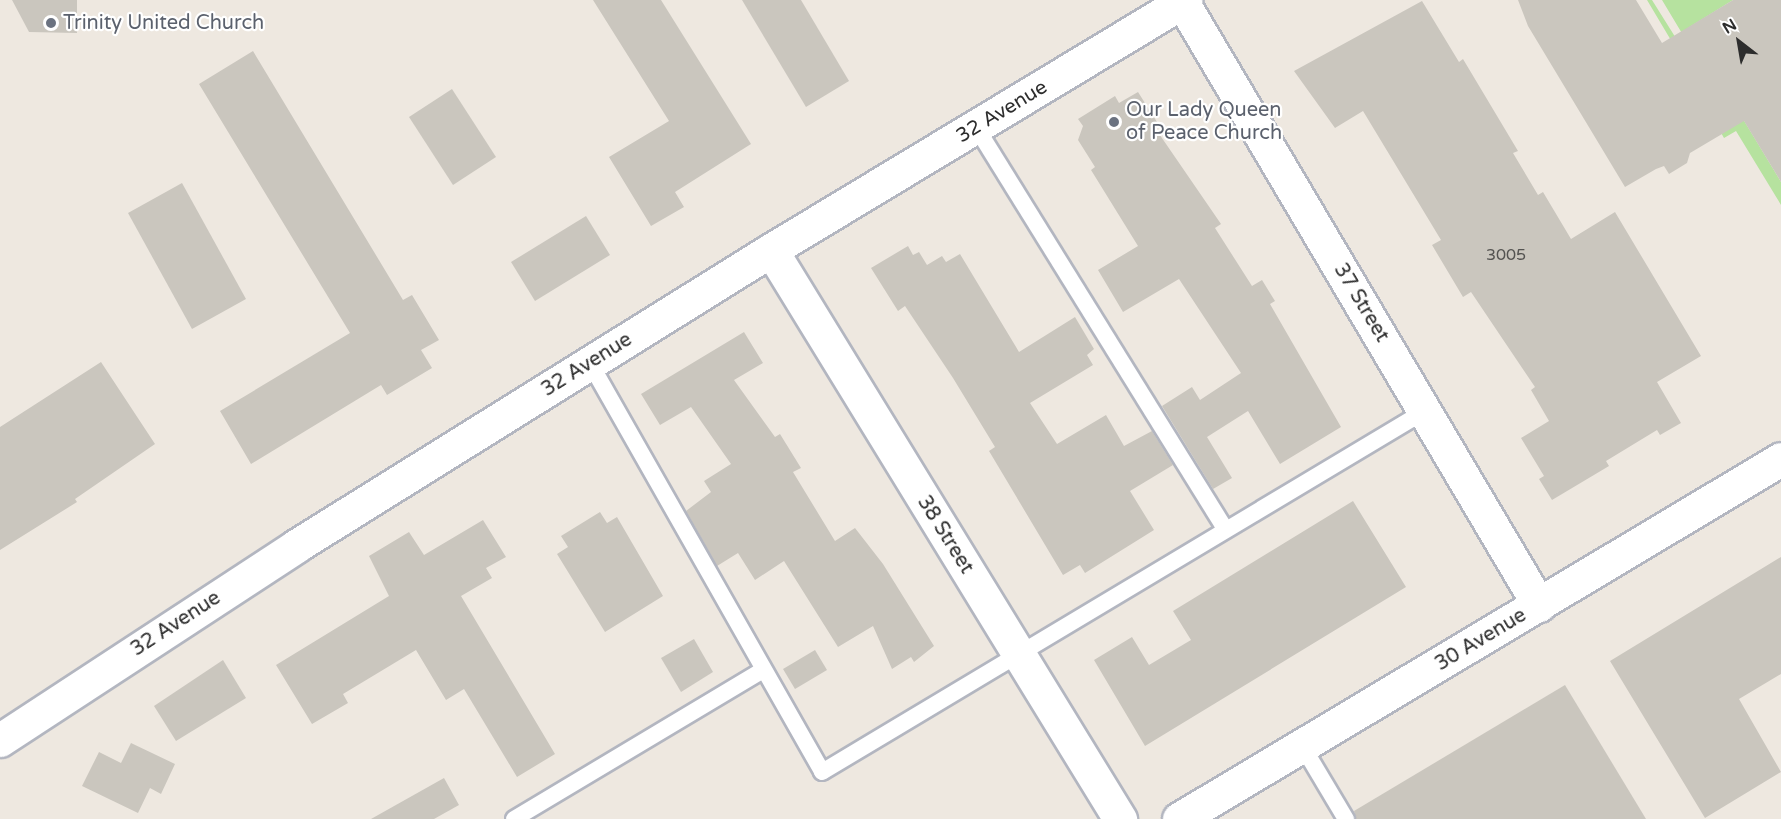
<!DOCTYPE html>
<html>
<head>
<meta charset="utf-8">
<style>
  body { margin:0 }
  #map { position:relative; width:1781px; height:819px; overflow:hidden; background:#eee8e0; font-family:"Varela Round",sans-serif }
  div>[style] { position:absolute }
  .green>* { inset:0; background:#b6e29f }
  .building>* { inset:0; background:#cac6be }
  .roads { filter:drop-shadow(2px 0 #b3b6c0) drop-shadow(-2px 0 #b3b6c0) drop-shadow(0 2px #b3b6c0) drop-shadow(0 -2px #b3b6c0) }
  .service>* { height:16px; margin:-8px; padding:0 8px; transform-origin:8px; border-radius:8px; background:#fff }
  .minor>* { height:33px; margin:-16.5px; padding:0 16.5px; transform-origin:16.5px; border-radius:16.5px; background:#fff }
  .tertiary>* { height:33px; margin:-16.5px; padding:0 16.5px; transform-origin:16.5px; border-radius:16.5px; background:#fff }
  .dots>* { width:16px; height:16px; translate:-50% -50%; box-sizing:border-box; border:3px solid #fff; border-radius:50% }
  span { translate:-50% -50%; white-space:nowrap; text-align:center; line-height:1.15; -webkit-text-stroke:4.5px #fff; paint-order:stroke }
  .number-label { font-size:16px; color:#545351 }
  .number-label span { -webkit-text-stroke-width:0 }
  .worship-label { font-size:20px; color:#5b616d }
  .left { translate:0 -50%; text-align:left }
  .street-label { font-size:20px; color:#2d2d2d }
  .north { position:absolute; left:1709px; top:12px; width:60px; height:60px; -webkit-text-stroke:4px #fff; paint-order:stroke; rotate:329deg; font-size:16px; font-weight:700; line-height:24px; text-align:center; color:#2d2d2d }
  .north::after { content:''; display:block; margin:auto; width:21px; height:27px; background:#2d2d2d; clip-path:polygon(50% 0,100% 100%,50% 72%,0 100%) }
</style>
</head>
<body>
<div id="map">
  <div class="green">
    <div style="clip-path:polygon(1647px 0,1652px 0,1689px 59px,1695px 55px,1662px 0,1733px 0,1688px 28px,1781px 182px,1781px 205px,1736px 131px,1724px 138px,1716px 124px,1719px 121px)"></div>
  </div>
  <div class="building">
    <div style="clip-path:polygon(12px 0,77px 0,77px 33px,29px 32px)"></div>
    <div style="clip-path:polygon(593px 0,661px 0,751px 144px,675px 192px,684px 207px,651px 226px,609px 157px,669px 121px)"></div>
    <div style="clip-path:polygon(742px 0,801px 0,849px 81px,806px 107px)"></div>
    <div style="clip-path:polygon(1518px 0,1636px 0,1662px 43px,1733px 0,1781px 0,1781px 182px,1744px 121px,1690px 153px,1687px 163px,1669px 174px,1664px 166px,1656px 169px,1625px 187px,1528px 26px)"></div>
    <div style="clip-path:polygon(1422px 1px,1459px 62px,1463px 59px,1518px 151px,1513px 153px,1538px 195px,1543px 192px,1571px 239px,1615px 212px,1701px 356px,1657px 382px,1681px 423px,1660px 435px,1657px 430px,1606px 461px,1609px 466px,1552px 500px,1539px 479px,1544px 476px,1521px 438px,1549px 421px,1531px 390px,1535px 387px,1471px 292px,1463px 297px,1432px 245px,1441px 240px,1363px 111px,1335px 128px,1294px 71px)"></div>
    <div style="clip-path:polygon(253px 51px,403px 300px,412px 295px,439px 340px,421px 350px,432px 368px,387px 395px,381px 385px,251px 464px,220px 411px,350px 333px,199px 84px)"></div>
    <div style="clip-path:polygon(452px 89px,496px 157px,453px 185px,409px 117px)"></div>
    <div style="clip-path:polygon(1138px 92px,1157px 122px,1153px 125px,1221px 224px,1215px 228px,1252px 286px,1262px 280px,1275px 301px,1270px 304px,1341px 427px,1280px 464px,1248px 411px,1207px 437px,1232px 478px,1213px 489px,1162px 406px,1192px 387px,1200px 400px,1241px 373px,1179px 279px,1123px 312px,1098px 270px,1138px 246px,1091px 170px,1095px 167px,1078px 140px,1083px 126px,1078px 119px,1115px 96px,1119px 103px)"></div>
    <div style="clip-path:polygon(182px 183px,246px 299px,192px 329px,128px 213px)"></div>
    <div style="clip-path:polygon(586px 216px,610px 255px,535px 301px,511px 262px)"></div>
    <div style="clip-path:polygon(908px 246px,913px 255px,919px 252px,927px 265px,942px 256px,946px 262px,960px 254px,1019px 352px,1075px 317px,1094px 349px,1087px 355px,1093px 365px,1030px 403px,1057px 444px,1106px 415px,1124px 446px,1152px 431px,1173px 465px,1130px 491px,1154px 530px,1085px 573px,1080px 565px,1063px 575px,989px 451px,995px 447px,953px 378px,905px 306px,898px 311px,871px 268px)"></div>
    <div style="clip-path:polygon(744px 332px,763px 363px,734px 380px,775px 437px,780px 434px,801px 468px,793px 472px,835px 541px,855px 528px,883px 564px,934px 646px,914px 662px,911px 657px,892px 669px,873px 626px,838px 647px,784px 561px,755px 580px,738px 553px,717px 566px,686px 511px,711px 492px,704px 481px,731px 464px,691px 407px,660px 425px,641px 394px)"></div>
    <div style="clip-path:polygon(101px 362px,155px 444px,75px 499px,77px 502px,0 550px,0 427px)"></div>
    <div style="clip-path:polygon(1353px 501px,1406px 587px,1145px 746px,1094px 660px,1132px 637px,1149px 665px,1191px 640px,1173px 611px)"></div>
    <div style="clip-path:polygon(600px 512px,607px 523px,617px 517px,663px 596px,605px 632px,557px 554px,568px 547px,561px 536px)"></div>
    <div style="clip-path:polygon(483px 520px,506px 557px,486px 568px,492px 578px,461px 596px,555px 754px,517px 777px,464px 689px,446px 700px,416px 650px,343px 694px,348px 703px,312px 724px,276px 665px,389px 596px,369px 556px,409px 532px,424px 555px)"></div>
    <div style="clip-path:polygon(1781px 557px,1781px 674px,1739px 699px,1781px 772px,1705px 818px,1610px 661px)"></div>
    <div style="clip-path:polygon(694px 639px,713px 672px,681px 692px,661px 658px)"></div>
    <div style="clip-path:polygon(815px 650px,827px 670px,795px 689px,783px 669px)"></div>
    <div style="clip-path:polygon(223px 660px,246px 698px,176px 741px,154px 706px)"></div>
    <div style="clip-path:polygon(1565px 685px,1646px 819px,1356px 819px,1354px 811px)"></div>
    <div style="clip-path:polygon(131px 743px,175px 764px,161px 794px,150px 788px,138px 813px,82px 786px,99px 752px,121px 763px)"></div>
    <div style="clip-path:polygon(444px 778px,459px 805px,434px 819px,371px 819px)"></div>
  </div>
  <div class="roads">
    <div class="service">
      <div style="left:976px;top:127px;width:472px;rotate:58.2deg"></div>
      <div style="left:590px;top:363px;width:470px;rotate:60.4deg"></div>
      <div style="left:822px;top:772px;width:703px;rotate:-30.91deg"></div>
      <div style="left:1303px;top:747px;width:84px;rotate:59.2deg"></div>
      <div style="left:514px;top:819px;width:290px;rotate:-30.9deg"></div>
    </div>
    <div class="minor">
      <div style="left:771px;top:250px;width:668px;rotate:58.48deg"></div>
      <div style="left:0;top:740px;width:354px;rotate:-33.2deg"></div>
      <div style="left:296px;top:546px;width:560px;rotate:-31.93deg"></div>
      <div style="left:771px;top:250px;width:484px;rotate:-31.1deg"></div>
    </div>
    <div class="tertiary">
      <div style="left:1181px;top:0;width:703px;rotate:59.39deg"></div>
      <div style="left:1179px;top:819px;width:701px;rotate:-30.88deg"></div>
    </div>
  </div>
  <div class="dots">
    <div style="left:51px;top:23px;background:#6b7280"></div>
    <div style="left:1114px;top:122px;background:#6b7280"></div>
  </div>
  <div class="number-label">
    <span style="left:1506px;top:255px">3005</span>
  </div>
  <div class="worship-label">
    <span class="left" style="left:63px;top:23px">Trinity United Church</span>
    <span class="left" style="left:1126px;top:122px">Our Lady Queen<br>of Peace Church</span>
  </div>
  <div class="street-label">
    <span style="left:1002px;top:112px;rotate:-31deg">32 Avenue</span>
    <span style="left:1361px;top:303px;rotate:59deg">37 Street</span>
    <span style="left:587px;top:365px;rotate:-32deg">32 Avenue</span>
    <span style="left:945px;top:535px;rotate:58deg">38 Street</span>
    <span style="left:176px;top:624px;rotate:-33deg">32 Avenue</span>
    <span style="left:1481px;top:640px;rotate:-31deg">30 Avenue</span>
  </div>
  <div class="north">N</div>
</div>
</body>
</html>
